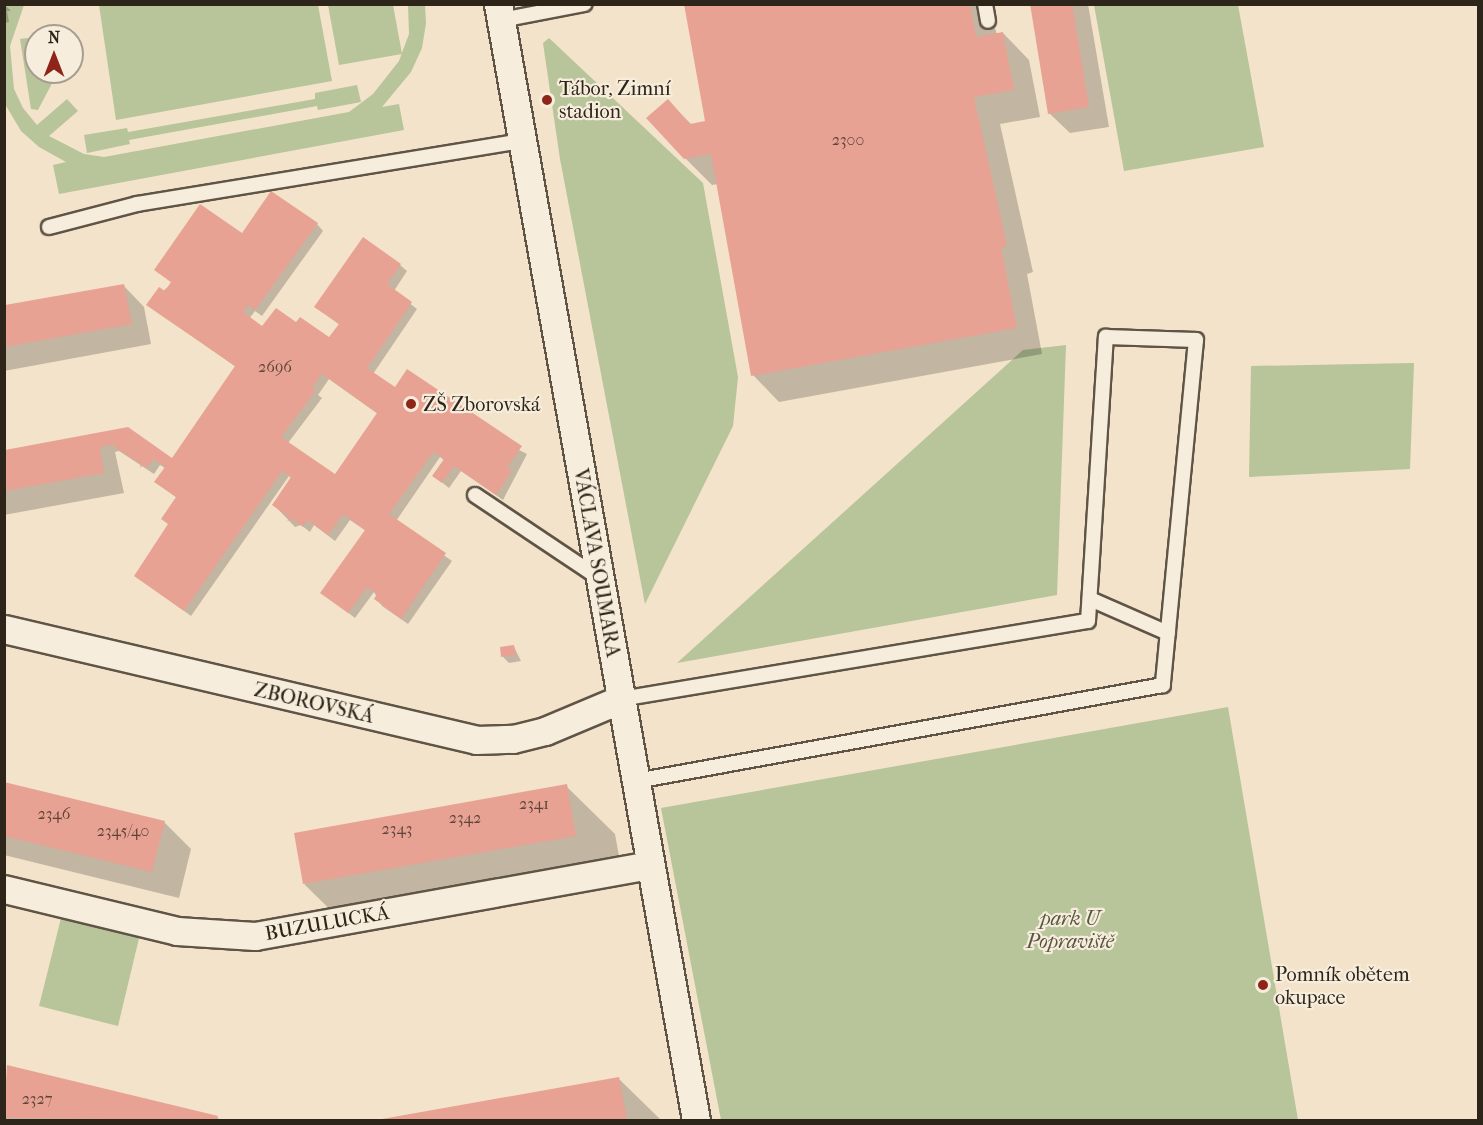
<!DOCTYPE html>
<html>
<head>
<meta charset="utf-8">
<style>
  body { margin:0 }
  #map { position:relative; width:1483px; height:1125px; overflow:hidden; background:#f3e3ca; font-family:"IM FELL French Canon",serif }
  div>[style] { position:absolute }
  .green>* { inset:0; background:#b8c499 }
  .shadow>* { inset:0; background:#0003 }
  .building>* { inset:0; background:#e8a293 }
  .roads { filter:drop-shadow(2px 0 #5f5446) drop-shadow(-2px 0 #5f5446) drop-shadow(0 2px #5f5446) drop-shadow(0 -2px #5f5446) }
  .service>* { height:14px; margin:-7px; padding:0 7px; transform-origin:7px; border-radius:7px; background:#f7eddd }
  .minor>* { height:27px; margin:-13.5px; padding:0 13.5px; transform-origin:13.5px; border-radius:13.5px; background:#f7eddd }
  .dots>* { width:16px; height:16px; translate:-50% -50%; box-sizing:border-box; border:3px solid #f7eddd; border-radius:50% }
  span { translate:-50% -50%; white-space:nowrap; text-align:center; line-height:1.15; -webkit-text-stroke:4.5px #f7eddd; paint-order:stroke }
  .number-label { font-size:16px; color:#5c4438 }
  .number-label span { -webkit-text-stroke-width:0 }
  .poi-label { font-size:20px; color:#2e251a }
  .left { translate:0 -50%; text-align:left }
  .street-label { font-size:20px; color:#2e251a }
  .park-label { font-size:20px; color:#575540; font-style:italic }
  .frame { position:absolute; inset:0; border:6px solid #2e251a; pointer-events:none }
  .north { position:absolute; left:24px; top:24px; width:60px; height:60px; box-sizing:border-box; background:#f7eddd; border:2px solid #a79d8f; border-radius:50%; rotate:0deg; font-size:16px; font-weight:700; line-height:24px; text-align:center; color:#2e251a }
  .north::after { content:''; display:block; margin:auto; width:21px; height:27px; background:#8f2418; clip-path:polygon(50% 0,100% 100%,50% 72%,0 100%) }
</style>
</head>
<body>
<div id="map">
  <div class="green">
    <div style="clip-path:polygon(6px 5px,24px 5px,10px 46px,14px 89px,23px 108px,37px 125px,67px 99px,78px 111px,49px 136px,84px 154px,104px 157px,349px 112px,373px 94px,399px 61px,409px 34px,408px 5px,425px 5px,426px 23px,422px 48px,411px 72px,382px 107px,399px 104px,404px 130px,59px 194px,53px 165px,66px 162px,39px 147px,21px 131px,5px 104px)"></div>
    <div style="clip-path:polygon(99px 5px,318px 5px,332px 81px,116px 120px)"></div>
    <div style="clip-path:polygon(328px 5px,393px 5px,402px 54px,339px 65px)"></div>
    <div style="clip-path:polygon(1094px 5px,1238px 5px,1264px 147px,1124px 171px)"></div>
    <div style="clip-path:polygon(36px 37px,36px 72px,58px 72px,38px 110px,31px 109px,20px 39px)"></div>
    <div style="clip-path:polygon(549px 38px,703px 183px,738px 377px,733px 426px,645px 604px,560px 159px,543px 43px)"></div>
    <div style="clip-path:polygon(357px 85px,361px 102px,318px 110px,317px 106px,129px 140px,130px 144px,87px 153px,84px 135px,127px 128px,128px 132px,315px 99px,315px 93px)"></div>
    <div style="clip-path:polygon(1066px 345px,1057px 595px,677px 663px,1023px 350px)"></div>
    <div style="clip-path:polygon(1414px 363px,1410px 469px,1249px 477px,1251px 366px)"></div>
    <div style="clip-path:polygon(1228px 707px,1298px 1120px,721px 1120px,661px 808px)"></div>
    <div style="clip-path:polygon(62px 914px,140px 934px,118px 1026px,39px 1006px)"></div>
  </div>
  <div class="shadow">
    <div style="clip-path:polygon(4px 4px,11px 11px,7px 11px,9px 22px,4px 23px)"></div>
    <div style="clip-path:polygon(685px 4px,986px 4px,997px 34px,1003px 33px,1029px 60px,1040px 117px,1000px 124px,1033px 272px,1027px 274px,1042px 354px,779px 402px,753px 375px,718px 184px,712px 185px,685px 158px,668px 101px,692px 125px,707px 122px)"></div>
    <div style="clip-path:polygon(1031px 4px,1088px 4px,1109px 127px,1070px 133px,1049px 113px)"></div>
    <div style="clip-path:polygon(evenodd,317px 224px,323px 231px,262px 316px,255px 311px,249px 319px,263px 328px,297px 324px,330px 339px,340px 325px,316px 307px,400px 265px,407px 271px,394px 291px,417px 309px,373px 374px,396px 389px,527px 454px,503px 500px,461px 471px,449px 488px,434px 476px,445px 461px,440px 457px,396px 521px,452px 561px,408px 624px,382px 606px,374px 592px,355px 618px,322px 593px,366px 531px,350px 520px,335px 541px,314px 525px,310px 532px,301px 525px,295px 527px,274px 505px,292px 479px,289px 476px,191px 616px,136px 576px,169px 525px,177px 498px,156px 482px,165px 468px,160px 465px,154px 474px,119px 451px,115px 452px,124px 493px,4px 515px,4px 451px,127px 429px,172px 460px,236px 367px,148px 305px,172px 283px,156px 270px,242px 235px,317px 224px,329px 379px,378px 414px,336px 476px,288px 443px,322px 398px,318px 395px,329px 379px)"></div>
    <div style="clip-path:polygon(124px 286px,144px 307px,151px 344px,4px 371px,4px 307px)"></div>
    <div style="clip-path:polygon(514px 647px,521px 661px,509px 663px,503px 657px)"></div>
    <div style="clip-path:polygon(4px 784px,164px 822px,191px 849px,179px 898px,4px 855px)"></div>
    <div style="clip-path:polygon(566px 786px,615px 834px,624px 884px,353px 932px,304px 884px)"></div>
    <div style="clip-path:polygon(8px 1067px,217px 1117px,220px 1120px,4px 1120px)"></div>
    <div style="clip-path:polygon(619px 1079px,661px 1120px,384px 1120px)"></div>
  </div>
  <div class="building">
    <div style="clip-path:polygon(684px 4px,970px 4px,976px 37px,1003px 32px,1014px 90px,974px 97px,1007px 246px,1001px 247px,1017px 328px,751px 376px,711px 154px,684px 159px,646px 118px,668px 99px,690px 124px,705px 121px)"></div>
    <div style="clip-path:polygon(1030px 4px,1072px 4px,1089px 107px,1048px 114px)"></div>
    <div style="clip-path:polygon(evenodd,271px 191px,318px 223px,255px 310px,248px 305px,243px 312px,262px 326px,276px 308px,296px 322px,300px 317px,329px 337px,339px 324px,314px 307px,363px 237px,401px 264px,387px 284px,412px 302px,367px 368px,395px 387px,407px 369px,522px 446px,507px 468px,512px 471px,496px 495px,454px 466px,442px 483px,432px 476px,444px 459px,433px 452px,389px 514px,446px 553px,401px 619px,374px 599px,377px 594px,367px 587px,348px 613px,320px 593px,365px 530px,343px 514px,328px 535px,307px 520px,303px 527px,293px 519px,287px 521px,290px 518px,272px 505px,291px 477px,282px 471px,184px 611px,134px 576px,168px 524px,161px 519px,176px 497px,154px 482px,165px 467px,153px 459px,147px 468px,143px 465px,140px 468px,141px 464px,114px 447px,115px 444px,100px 447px,104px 473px,5px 491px,5px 450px,128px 427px,172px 458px,235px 366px,146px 305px,159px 287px,165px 291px,171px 282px,154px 270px,200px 204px,242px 233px,271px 191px,322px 374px,377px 413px,335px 474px,281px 437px,316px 390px,312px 388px,322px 374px)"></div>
    <div style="clip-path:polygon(124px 284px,132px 324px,5px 347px,5px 305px)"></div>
    <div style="clip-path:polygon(514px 645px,516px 655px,501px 657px,500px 647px)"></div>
    <div style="clip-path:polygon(4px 782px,165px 821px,152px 872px,4px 836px)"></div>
    <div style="clip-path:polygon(567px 784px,576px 836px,303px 884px,294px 833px)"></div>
    <div style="clip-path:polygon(7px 1065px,218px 1116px,217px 1120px,4px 1118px)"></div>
    <div style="clip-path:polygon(619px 1077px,627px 1120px,382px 1120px,382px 1119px)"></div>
  </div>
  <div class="roads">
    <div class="service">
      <div style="left:985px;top:4px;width:17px;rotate:80deg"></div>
      <div style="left:501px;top:20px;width:85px;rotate:-10.9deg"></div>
      <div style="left:49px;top:227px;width:91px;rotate:-14.6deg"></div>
      <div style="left:137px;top:204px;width:388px;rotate:-9.3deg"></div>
      <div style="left:475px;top:495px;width:149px;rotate:33.8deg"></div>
      <div style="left:1090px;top:599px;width:85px;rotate:23.6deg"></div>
      <div style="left:621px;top:699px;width:473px;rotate:-9.5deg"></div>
      <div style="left:1088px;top:621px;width:285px;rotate:-86.4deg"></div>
      <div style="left:1106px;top:337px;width:90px;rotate:1.9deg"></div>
      <div style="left:1196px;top:340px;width:347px;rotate:95.5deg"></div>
      <div style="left:1163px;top:685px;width:536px;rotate:169.68deg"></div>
    </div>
    <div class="minor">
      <div style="left:498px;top:4px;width:1133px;rotate:79.94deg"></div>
      <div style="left:4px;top:629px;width:485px;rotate:13.2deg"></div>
      <div style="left:476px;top:740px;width:37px;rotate:-2deg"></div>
      <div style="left:513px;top:739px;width:33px;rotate:-14deg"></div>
      <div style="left:545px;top:731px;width:82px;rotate:-22.8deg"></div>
      <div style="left:4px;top:889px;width:178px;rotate:13.6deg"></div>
      <div style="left:177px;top:931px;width:78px;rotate:3.7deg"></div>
      <div style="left:255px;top:936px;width:401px;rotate:-10.2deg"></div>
    </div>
  </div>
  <div class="dots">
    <div style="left:547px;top:100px;background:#8f2418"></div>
    <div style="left:411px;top:404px;background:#8f2418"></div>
    <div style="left:1263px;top:985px;background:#8f2418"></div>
  </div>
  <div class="number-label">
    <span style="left:848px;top:140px">2300</span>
    <span style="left:275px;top:367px">2696</span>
    <span style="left:534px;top:804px">2341</span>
    <span style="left:54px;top:814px">2346</span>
    <span style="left:465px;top:818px">2342</span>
    <span style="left:397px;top:829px">2343</span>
    <span style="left:123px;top:831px">2345/40</span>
    <span style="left:37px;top:1099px">2327</span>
  </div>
  <div class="poi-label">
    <span class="left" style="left:559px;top:100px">Tábor, Zimní<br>stadion</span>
    <span class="left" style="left:423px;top:404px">ZŠ Zborovská</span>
    <span class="left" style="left:1275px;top:986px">Pomník obětem<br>okupace</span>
  </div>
  <div class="street-label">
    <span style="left:597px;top:563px;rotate:80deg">VÁCLAVA SOUMARA</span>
    <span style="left:314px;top:703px;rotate:13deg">ZBOROVSKÁ</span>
    <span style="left:327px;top:923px;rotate:-10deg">BUZULUCKÁ</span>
  </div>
  <div class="park-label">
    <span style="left:1070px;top:930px">park U<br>Popraviště</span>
  </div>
  <div class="frame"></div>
  <div class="north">N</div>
</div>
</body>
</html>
